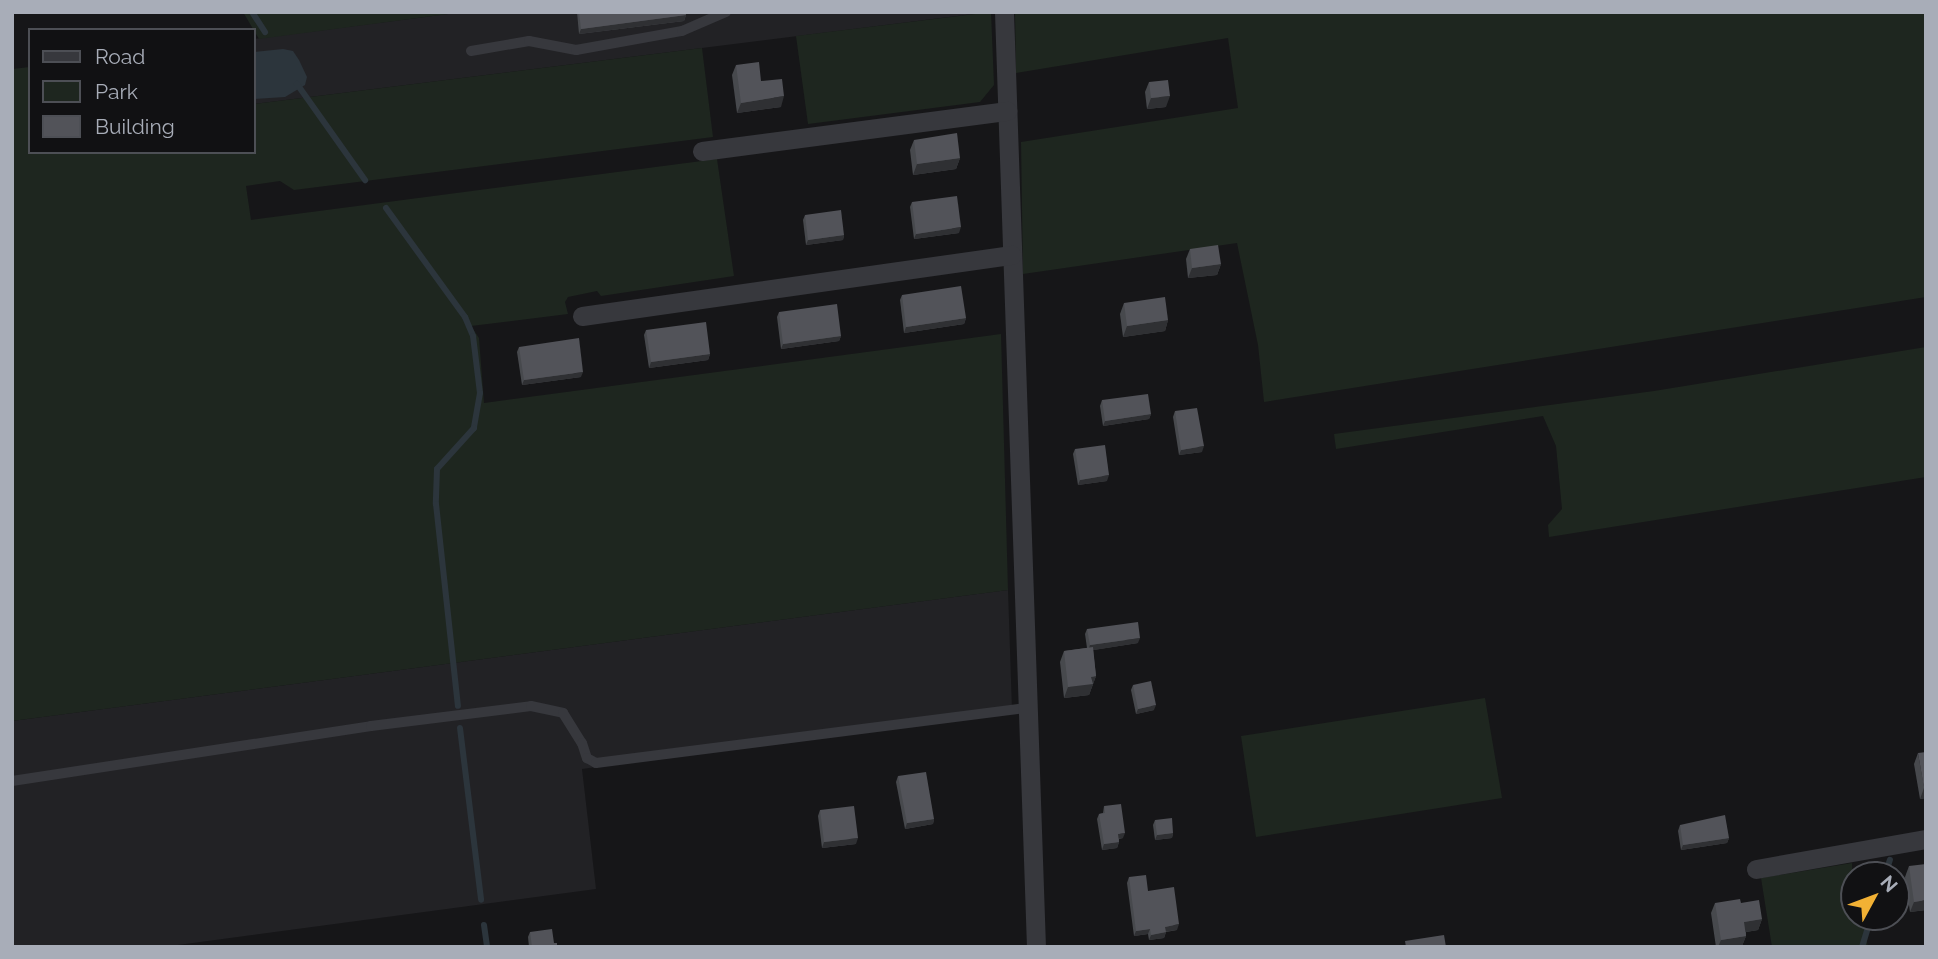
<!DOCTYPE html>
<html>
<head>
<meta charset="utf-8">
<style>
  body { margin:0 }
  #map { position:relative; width:1938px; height:959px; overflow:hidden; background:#161618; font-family:Raleway,sans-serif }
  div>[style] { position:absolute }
  .built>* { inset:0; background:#222225 }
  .green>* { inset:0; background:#1e261f }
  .water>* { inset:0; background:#2c353c }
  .stream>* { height:6px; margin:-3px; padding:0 3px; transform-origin:3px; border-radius:3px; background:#2c353c }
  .service>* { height:10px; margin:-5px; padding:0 5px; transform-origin:5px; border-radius:5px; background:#37383d }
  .minor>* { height:19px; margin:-9.5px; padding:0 9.5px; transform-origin:9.5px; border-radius:9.5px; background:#37383d }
  .wall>* { inset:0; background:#47494d }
  .shaded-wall>* { inset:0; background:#2f3033 }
  .building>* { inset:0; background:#525359 }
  span { translate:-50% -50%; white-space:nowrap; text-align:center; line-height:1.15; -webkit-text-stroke:5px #111113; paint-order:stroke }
  .frame { position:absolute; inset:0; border:14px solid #a8adb8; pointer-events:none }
  .legend { position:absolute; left:28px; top:28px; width:228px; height:126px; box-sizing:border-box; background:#111113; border:2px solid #4d4f55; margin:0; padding:9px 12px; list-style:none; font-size:21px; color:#a8adb8 }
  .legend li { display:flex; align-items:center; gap:14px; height:35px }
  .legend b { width:35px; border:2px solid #4d4f55 }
  .north { position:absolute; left:1840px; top:861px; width:70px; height:70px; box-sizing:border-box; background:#111113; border:2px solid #4d4f55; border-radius:50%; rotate:49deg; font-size:19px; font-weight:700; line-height:28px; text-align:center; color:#a8adb8 }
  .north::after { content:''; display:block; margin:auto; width:24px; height:32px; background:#f2b134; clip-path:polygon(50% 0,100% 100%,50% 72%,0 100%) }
</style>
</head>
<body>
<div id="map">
  <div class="built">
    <div style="clip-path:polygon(463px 12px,989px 12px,254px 104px,254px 39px)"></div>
    <div style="clip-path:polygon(1008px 590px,1012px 710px,582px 769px,596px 889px,163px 947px,12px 947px,12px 721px)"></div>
  </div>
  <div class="green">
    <div style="clip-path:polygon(243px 12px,463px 12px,259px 39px)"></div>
    <div style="clip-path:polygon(991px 12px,994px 85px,980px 102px,808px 124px,796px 36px)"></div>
    <div style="clip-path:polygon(1015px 12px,1926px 12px,1926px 297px,1264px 402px,1258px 345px,1237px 243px,1023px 274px,1021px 142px,1238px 108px,1228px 38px,1016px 73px)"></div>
    <div style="clip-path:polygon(702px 48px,713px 137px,294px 190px,280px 181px,246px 186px,251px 220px,717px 159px,734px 276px,601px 296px,597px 291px,568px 297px,565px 302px,568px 314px,471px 326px,479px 338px,484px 403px,1001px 334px,1008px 590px,12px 721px,12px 69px,30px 67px,30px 152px,254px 152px,254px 104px)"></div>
    <div style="clip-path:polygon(1926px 347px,1926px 477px,1549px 537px,1548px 525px,1562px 509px,1556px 446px,1543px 416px,1336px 449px,1334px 434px,1654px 391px)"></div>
    <div style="clip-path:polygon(1485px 698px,1502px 798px,1256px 837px,1241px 736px)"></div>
    <div style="clip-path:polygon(1852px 863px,1854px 917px,1862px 917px,1868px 947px,1772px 947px,1761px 878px)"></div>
  </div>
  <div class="water">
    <div style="clip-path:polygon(283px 49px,293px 51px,299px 60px,307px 77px,305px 85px,285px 97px,254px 99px,254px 52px)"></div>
  </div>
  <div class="stream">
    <div style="left:252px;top:12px;width:24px;rotate:57deg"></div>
    <div style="left:297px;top:84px;width:118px;rotate:54.7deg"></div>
    <div style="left:386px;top:208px;width:135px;rotate:54.1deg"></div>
    <div style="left:465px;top:317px;width:21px;rotate:67deg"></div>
    <div style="left:473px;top:336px;width:57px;rotate:83deg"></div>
    <div style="left:480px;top:393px;width:36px;rotate:100deg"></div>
    <div style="left:474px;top:428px;width:55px;rotate:132.1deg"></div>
    <div style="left:437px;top:469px;width:35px;rotate:92deg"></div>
    <div style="left:436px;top:504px;width:203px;rotate:83.8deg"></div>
    <div style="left:460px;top:728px;width:173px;rotate:83deg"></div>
    <div style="left:1885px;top:875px;width:16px;rotate:-72deg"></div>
    <div style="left:484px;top:925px;width:22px;rotate:82deg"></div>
    <div style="left:1862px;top:947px;width:31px;rotate:-73deg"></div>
  </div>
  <div class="service">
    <div style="left:471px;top:51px;width:59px;rotate:-9.8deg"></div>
    <div style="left:529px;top:41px;width:48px;rotate:10.8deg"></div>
    <div style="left:576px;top:50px;width:108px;rotate:-10.2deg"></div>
    <div style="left:682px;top:31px;width:48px;rotate:-23.4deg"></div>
    <div style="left:12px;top:781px;width:363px;rotate:-8.7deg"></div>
    <div style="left:371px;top:726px;width:161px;rotate:-7.1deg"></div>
    <div style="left:531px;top:706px;width:33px;rotate:12deg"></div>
    <div style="left:563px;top:713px;width:36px;rotate:58deg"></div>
    <div style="left:582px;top:743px;width:16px;rotate:72deg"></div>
    <div style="left:587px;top:758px;width:10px;rotate:29deg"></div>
    <div style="left:596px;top:763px;width:435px;rotate:-7.3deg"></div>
  </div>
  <div class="minor">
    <div style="left:1004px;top:12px;width:936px;rotate:88.04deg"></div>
    <div style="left:702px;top:151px;width:308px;rotate:-7.5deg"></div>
    <div style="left:582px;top:316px;width:434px;rotate:-8.1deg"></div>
    <div style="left:1756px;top:869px;width:173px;rotate:-10deg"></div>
  </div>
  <div class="wall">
    <div style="clip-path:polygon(577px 12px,685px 12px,686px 15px,684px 21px,579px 34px)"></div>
    <div style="clip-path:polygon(736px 65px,761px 81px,781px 107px,737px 113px,732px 75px)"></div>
    <div style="clip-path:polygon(1149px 82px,1166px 107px,1147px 109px,1145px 92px)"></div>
    <div style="clip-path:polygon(914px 140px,960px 158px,956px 169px,913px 175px,910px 150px)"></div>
    <div style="clip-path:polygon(912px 202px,959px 233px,914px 239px,910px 207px)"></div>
    <div style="clip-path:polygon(805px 215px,844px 235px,843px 240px,806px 245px,803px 220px)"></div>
    <div style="clip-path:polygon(1190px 249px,1221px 264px,1217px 275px,1188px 278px,1186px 259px)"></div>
    <div style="clip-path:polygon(902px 295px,966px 318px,964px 324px,904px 333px,900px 300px)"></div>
    <div style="clip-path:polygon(1124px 303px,1168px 320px,1165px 331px,1123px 337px,1120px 314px)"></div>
    <div style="clip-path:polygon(779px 312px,841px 336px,839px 341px,781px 349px,777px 317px)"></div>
    <div style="clip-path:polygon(646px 330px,710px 354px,708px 360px,649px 368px,644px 335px)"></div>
    <div style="clip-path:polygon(519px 347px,581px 377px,522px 385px,517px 352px)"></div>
    <div style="clip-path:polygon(1102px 400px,1151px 414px,1149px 419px,1103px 426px,1100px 406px)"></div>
    <div style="clip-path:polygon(1175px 411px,1202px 452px,1179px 455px,1173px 417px)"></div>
    <div style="clip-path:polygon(1075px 449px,1107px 481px,1078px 485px,1073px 454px)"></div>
    <div style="clip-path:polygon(1087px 629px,1138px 643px,1093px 650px,1096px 676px,1089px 695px,1064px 698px,1060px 662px,1064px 651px,1087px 648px,1085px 634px)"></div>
    <div style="clip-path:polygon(1133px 685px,1154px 710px,1136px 714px,1131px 690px)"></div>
    <div style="clip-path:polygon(1918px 753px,1926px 798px,1920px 799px,1914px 764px)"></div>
    <div style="clip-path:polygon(898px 776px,934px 819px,933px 824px,905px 829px,896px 782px)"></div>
    <div style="clip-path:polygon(1104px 806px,1123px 838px,1119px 839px,1119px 842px,1117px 848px,1102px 850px,1097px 819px,1099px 814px,1103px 813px)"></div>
    <div style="clip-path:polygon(820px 810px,856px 844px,822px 848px,818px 816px)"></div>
    <div style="clip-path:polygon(1155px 820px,1173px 833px,1172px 838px,1155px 840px,1153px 825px)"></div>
    <div style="clip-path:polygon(1680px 825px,1729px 838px,1727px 843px,1681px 850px,1678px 831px)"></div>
    <div style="clip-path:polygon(1909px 866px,1926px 910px,1910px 912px,1905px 877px)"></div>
    <div style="clip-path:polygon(1129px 877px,1148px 891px,1177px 930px,1166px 932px,1164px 938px,1149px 940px,1148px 934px,1134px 936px,1127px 883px)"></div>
    <div style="clip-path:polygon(1715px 903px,1741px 903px,1762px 919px,1758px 930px,1746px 932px,1746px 936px,1742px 946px,1716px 947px,1711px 913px)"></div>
    <div style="clip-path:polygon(530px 932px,554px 943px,557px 947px,529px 947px,528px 937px)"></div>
  </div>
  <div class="shaded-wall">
    <div style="clip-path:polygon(686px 15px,684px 21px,579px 34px,581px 29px)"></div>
    <div style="clip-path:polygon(784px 96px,781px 107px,737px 113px,741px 103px)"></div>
    <div style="clip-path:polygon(1170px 96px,1166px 107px,1147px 109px,1151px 98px)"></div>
    <div style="clip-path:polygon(960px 158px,956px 169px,913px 175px,917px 164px)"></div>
    <div style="clip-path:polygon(961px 227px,959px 233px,914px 239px,916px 234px)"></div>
    <div style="clip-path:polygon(844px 235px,843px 240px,806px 245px,808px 240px)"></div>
    <div style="clip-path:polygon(1221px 264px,1217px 275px,1188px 278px,1192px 268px)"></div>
    <div style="clip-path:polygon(966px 318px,964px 324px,904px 333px,906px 327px)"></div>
    <div style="clip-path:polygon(1168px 320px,1165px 331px,1123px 337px,1127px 326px)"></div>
    <div style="clip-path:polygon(841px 336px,839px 341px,781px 349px,783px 344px)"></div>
    <div style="clip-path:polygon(710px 354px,708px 360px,649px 368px,651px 362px)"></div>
    <div style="clip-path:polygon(583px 372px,581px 377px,522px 385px,524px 380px)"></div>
    <div style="clip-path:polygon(1151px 414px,1149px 419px,1103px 426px,1105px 421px)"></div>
    <div style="clip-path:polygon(1204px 446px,1202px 452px,1179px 455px,1181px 450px)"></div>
    <div style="clip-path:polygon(1109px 475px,1107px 481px,1078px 485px,1080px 480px)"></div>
    <div style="clip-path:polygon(1140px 638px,1138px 643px,1088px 651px,1090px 645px)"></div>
    <div style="clip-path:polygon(1096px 676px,1089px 695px,1064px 698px,1068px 687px,1091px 677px)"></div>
    <div style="clip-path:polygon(1156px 705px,1154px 710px,1136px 714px,1138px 709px)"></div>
    <div style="clip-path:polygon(1924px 788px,1926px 788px,1926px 798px,1920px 799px)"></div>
    <div style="clip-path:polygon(934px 819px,933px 824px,905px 829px,907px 823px)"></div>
    <div style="clip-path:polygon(1125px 833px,1123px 838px,1116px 839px,1118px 834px)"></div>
    <div style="clip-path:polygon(1173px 833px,1172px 838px,1155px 840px,1157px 835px)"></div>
    <div style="clip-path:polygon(858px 838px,856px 844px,822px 848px,824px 842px)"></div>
    <div style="clip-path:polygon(1729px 838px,1727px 843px,1681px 850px,1683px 845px)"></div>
    <div style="clip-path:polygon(1119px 842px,1117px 848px,1102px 850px,1104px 844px)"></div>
    <div style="clip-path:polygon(1926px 900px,1926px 910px,1910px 912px,1914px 902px)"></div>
    <div style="clip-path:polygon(1762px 919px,1758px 930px,1740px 933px,1744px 922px)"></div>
    <div style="clip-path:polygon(1179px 924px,1177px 930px,1163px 932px,1165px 927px)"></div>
    <div style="clip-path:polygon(1150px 929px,1148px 934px,1134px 936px,1136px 931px)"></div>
    <div style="clip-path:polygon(1166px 932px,1164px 938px,1149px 940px,1151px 935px)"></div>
    <div style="clip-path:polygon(1746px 936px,1742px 946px,1718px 947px,1721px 940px)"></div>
  </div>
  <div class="building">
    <div style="clip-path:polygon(579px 12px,685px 12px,686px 15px,581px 29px)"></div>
    <div style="clip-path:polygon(759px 62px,761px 81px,782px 79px,784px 96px,741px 103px,736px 65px)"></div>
    <div style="clip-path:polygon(1168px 80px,1170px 96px,1151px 98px,1149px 82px)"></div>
    <div style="clip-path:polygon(957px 133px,960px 158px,917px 164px,914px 140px)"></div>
    <div style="clip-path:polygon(957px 196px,961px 227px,916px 234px,912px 202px)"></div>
    <div style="clip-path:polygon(841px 210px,844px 235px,808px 240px,805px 215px)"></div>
    <div style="clip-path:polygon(1218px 245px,1221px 264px,1192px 268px,1190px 249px)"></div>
    <div style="clip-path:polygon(961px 286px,966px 318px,906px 327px,902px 295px)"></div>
    <div style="clip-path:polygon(1165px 297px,1168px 320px,1127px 326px,1124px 303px)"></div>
    <div style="clip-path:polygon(837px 304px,841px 336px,783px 344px,779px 312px)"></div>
    <div style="clip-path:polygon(706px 322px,710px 354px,651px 362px,646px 330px)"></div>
    <div style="clip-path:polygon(579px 338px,583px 372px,524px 380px,519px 347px)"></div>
    <div style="clip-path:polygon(1148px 394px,1151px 414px,1105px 421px,1102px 400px)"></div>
    <div style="clip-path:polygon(1197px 408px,1204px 446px,1181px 450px,1175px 411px)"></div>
    <div style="clip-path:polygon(1105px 445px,1109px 475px,1080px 480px,1075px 449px)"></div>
    <div style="clip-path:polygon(1138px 622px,1140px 638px,1090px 645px,1087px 629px)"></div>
    <div style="clip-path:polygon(1093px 647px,1096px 676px,1091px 677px,1093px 684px,1068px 687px,1064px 651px)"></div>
    <div style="clip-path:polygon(1151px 681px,1156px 705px,1138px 709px,1133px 685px)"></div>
    <div style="clip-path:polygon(1926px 752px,1926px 788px,1924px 788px,1918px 753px)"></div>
    <div style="clip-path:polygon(926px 772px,934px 819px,907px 823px,898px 776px)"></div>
    <div style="clip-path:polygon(1121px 804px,1125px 833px,1118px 834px,1119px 842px,1104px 844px,1099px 814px,1105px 813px,1104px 806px)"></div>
    <div style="clip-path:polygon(854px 806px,858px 838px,824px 842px,820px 810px)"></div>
    <div style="clip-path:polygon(1725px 815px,1729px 838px,1683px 845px,1680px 825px)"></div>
    <div style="clip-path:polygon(1172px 818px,1173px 833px,1157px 835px,1155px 820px)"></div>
    <div style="clip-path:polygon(1926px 864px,1926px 900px,1914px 902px,1909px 866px)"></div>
    <div style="clip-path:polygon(1146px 875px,1148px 891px,1174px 887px,1179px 924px,1165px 927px,1166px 932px,1151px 935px,1150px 929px,1136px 931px,1129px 877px)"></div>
    <div style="clip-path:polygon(1740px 899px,1741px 903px,1759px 900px,1762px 919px,1744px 922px,1746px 936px,1721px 940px,1715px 903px)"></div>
    <div style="clip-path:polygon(552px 929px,554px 943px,557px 943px,557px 947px,532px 947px,530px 932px)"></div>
    <div style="clip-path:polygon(1444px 935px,1446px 947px,1406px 947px,1405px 941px)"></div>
  </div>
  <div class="frame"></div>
  <ul class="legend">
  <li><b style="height:9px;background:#37383d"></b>Road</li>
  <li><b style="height:19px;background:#1e261f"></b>Park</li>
  <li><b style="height:19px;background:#525359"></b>Building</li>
  </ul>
  <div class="north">N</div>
</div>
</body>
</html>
